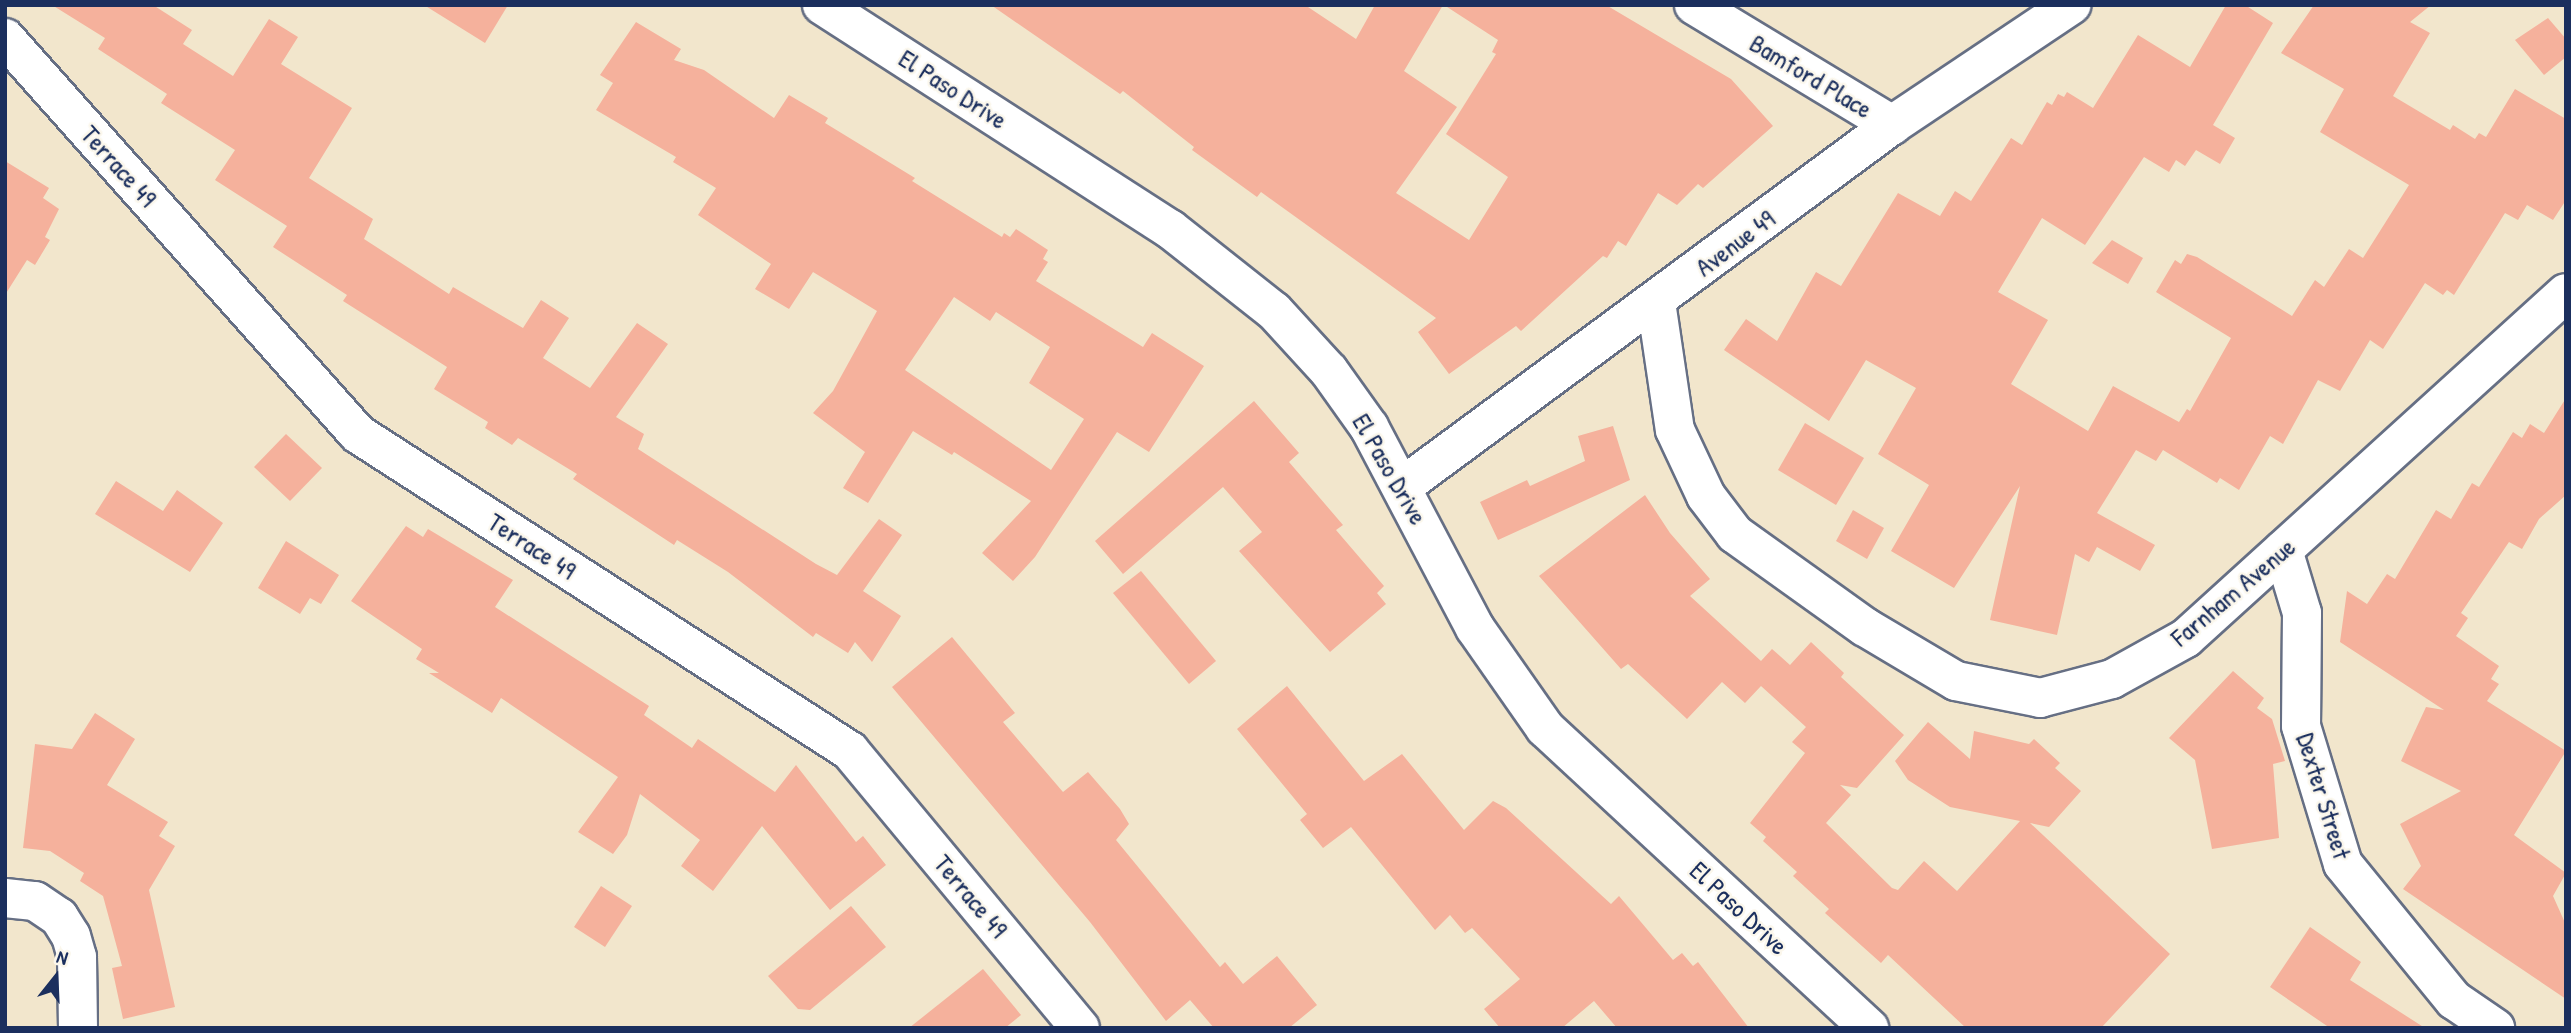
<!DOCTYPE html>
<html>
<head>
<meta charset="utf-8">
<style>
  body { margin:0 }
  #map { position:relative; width:2571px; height:1033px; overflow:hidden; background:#f2e6cc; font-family:"Patrick Hand",sans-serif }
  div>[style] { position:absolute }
  .building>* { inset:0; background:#f5b19c }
  .roads { filter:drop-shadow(2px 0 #666f84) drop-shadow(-2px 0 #666f84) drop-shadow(0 2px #666f84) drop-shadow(0 -2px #666f84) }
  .minor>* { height:38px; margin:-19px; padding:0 19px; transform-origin:19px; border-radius:19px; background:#fff }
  span { translate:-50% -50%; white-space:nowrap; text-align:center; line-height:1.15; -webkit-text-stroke:5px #fbf7ec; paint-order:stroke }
  .street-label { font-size:26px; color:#1b2f5e }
  .frame { position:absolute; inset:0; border:7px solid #1b2f5e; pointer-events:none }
  .north { position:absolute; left:21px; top:942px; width:70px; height:70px; -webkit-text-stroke:5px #fbf7ec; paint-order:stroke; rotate:18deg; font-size:19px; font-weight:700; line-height:28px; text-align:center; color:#1b2f5e }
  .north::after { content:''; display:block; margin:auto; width:24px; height:32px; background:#1b2f5e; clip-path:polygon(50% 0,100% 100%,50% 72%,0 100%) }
</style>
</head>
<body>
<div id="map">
  <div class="building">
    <div style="clip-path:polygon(52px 5px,153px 5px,192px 30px,183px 44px,233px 76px,269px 19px,298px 37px,281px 64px,352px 108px,309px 178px,373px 219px,364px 239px,449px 294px,453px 287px,523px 328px,541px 300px,569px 318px,543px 358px,590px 388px,637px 323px,668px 344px,616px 417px,644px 434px,638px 449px,816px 564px,837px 575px,879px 519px,902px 535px,863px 591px,901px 616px,872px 662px,855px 642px,848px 653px,816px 633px,813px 637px,728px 572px,677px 540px,674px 545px,573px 479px,577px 474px,518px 438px,512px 445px,485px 428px,488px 422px,434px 389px,447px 367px,343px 301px,347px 295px,273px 247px,287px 226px,215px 180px,235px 150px,161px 103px,167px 94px,98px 49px,105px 38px)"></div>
    <div style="clip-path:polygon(424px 5px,508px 5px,485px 43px)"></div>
    <div style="clip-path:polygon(991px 5px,1305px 5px,1356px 39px,1375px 5px,1443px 5px,1404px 71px,1457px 107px,1396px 193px,1469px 240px,1508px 177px,1446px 134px,1496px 54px,1492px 52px,1498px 40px,1444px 5px,1606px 5px,1731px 79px,1773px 126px,1703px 188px,1698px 184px,1677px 205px,1658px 193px,1626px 246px,1618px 241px,1607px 258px,1603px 256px,1521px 331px,1516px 326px,1449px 374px,1418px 332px,1436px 318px,1261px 192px,1257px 197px,1192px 150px,1194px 147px,1123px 91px,1120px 94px)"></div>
    <div style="clip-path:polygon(2226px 5px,2245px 5px,2273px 23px,2213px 125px,2235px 138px,2220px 164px,2196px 150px,2185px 166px,2176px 160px,2169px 172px,2144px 157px,2085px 245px,2042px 218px,1998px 292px,2048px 320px,2011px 384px,2088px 431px,2113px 386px,2179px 422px,2187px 409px,2190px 411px,2231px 338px,2156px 292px,2175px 260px,2181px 264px,2187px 254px,2197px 257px,2292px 316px,2315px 280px,2324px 287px,2349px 249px,2363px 258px,2409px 185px,2320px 132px,2344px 89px,2281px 53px,2314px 5px,2431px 5px,2410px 22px,2430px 33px,2393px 96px,2450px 130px,2453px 125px,2475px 139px,2479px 133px,2486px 137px,2515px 89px,2566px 119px,2566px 200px,2553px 220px,2527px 205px,2518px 220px,2505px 213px,2454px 295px,2447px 290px,2443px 295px,2425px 283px,2383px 349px,2370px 340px,2340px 391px,2318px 380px,2283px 444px,2270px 436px,2239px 490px,2220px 478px,2217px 483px,2163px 450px,2156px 461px,2136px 450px,2097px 513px,2155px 545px,2140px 571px,2097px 547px,2089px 562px,2075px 554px,2057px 635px,1990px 620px,2020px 486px,1954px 588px,1891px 551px,1929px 485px,1878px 454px,1916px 388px,1866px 360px,1829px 421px,1724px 350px,1746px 319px,1777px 341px,1816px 272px,1841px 286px,1898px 193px,1940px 216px,1955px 191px,1971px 201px,2011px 138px,2022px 145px,2047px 102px,2052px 105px,2058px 94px,2064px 97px,2067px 92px,2093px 108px,2138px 35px,2190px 67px)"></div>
    <div style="clip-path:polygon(2548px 18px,2566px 39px,2566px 57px,2544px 75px,2515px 40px)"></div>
    <div style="clip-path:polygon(evenodd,636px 22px,681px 49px,674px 60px,704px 70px,774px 118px,789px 95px,828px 118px,825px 123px,915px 178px,912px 181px,1002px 237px,1004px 233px,1010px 237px,1016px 229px,1048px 250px,1043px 259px,1048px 262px,1036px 281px,1143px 347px,1152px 333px,1204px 366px,1149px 452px,1117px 432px,1035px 557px,1013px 581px,982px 553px,1031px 501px,954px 452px,952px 455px,913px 431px,868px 503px,843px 488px,865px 452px,813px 413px,833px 391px,877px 311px,813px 272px,789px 309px,755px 289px,771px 264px,698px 215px,716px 188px,673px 162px,676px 157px,596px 110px,613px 83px,600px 75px,636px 22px,954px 297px,990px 321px,996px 312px,1050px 347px,1029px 383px,1084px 419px,1051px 470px,905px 370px,954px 297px)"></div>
    <div style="clip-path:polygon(5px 161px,49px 188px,43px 198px,59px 209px,45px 237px,50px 240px,35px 265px,27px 260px,5px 295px)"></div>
    <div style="clip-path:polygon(2112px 240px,2143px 258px,2128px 284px,2092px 263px)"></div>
    <div style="clip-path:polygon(2566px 398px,2566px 495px,2539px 519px,2522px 549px,2509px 542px,2461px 613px,2468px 618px,2456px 636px,2499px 666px,2491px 679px,2499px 684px,2487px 701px,2566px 751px,2514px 835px,2566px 873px,2553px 896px,2566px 925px,2566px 999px,2403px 889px,2421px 866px,2400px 824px,2461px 791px,2401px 761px,2426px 707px,2444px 710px,2340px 642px,2347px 591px,2367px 604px,2387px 574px,2395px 579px,2436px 510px,2451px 519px,2472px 483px,2479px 487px,2513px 432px,2522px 438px,2530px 424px,2544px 433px)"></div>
    <div style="clip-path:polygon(1254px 401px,1299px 453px,1289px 462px,1343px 525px,1336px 530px,1384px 586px,1377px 593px,1386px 604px,1330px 652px,1239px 551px,1262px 532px,1223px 487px,1123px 574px,1095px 541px)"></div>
    <div style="clip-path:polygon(1805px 423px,1864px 458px,1836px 505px,1778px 470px)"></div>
    <div style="clip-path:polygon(1613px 426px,1630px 480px,1498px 540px,1480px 502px,1527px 480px,1530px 486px,1585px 461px,1578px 436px)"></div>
    <div style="clip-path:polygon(286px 434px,322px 468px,290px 501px,254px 467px)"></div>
    <div style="clip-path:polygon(116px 481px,163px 511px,177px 490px,223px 523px,190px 572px,95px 514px)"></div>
    <div style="clip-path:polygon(1645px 495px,1670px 533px,1710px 579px,1690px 596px,1761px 661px,1772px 649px,1790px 665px,1811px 642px,1844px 673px,1841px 677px,1904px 735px,1857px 788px,1840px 785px,1851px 795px,1826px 823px,1892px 888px,1898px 890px,1924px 861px,1957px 891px,2020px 821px,1950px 807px,1908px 780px,1895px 761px,1928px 722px,1970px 759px,1974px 731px,2029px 744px,2034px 739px,2060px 763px,2055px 768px,2081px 791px,2049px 827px,2030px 823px,2170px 954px,2101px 1028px,1966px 1028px,1888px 955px,1881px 963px,1825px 913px,1829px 909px,1793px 876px,1797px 872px,1763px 841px,1766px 837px,1750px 823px,1805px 753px,1792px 742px,1806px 727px,1761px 686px,1745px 703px,1722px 682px,1687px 719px,1628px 664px,1621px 669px,1539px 576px)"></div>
    <div style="clip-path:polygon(1853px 510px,1884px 528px,1867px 559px,1836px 541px)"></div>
    <div style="clip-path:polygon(406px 526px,423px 537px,428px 529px,513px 580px,495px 607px,649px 706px,644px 715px,692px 748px,698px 739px,775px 792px,796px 765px,856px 842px,863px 836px,886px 865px,830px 910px,762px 826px,713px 891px,681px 866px,700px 840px,640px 794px,627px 835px,613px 854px,578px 832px,618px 777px,501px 698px,492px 713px,429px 673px,439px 673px,416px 659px,422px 649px,351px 601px)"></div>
    <div style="clip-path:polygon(286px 541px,339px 575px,321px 604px,310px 598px,300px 614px,258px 588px)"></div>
    <div style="clip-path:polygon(1141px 571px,1216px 661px,1189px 684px,1113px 593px)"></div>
    <div style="clip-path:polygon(952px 637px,1015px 713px,1003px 722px,1063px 792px,1088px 772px,1120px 809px,1129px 824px,1116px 840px,1220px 967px,1225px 962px,1243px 984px,1277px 956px,1317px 1005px,1289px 1028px,1214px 1028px,1190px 1000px,1166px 1021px,1090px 922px,892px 687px)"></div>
    <div style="clip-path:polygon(2233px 671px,2264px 698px,2257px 708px,2272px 719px,2285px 761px,2273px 764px,2279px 838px,2212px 849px,2195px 760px,2169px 738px)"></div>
    <div style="clip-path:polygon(1287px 686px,1364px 781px,1402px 754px,1464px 830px,1493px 801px,1506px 808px,1611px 904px,1619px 896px,1673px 960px,1682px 953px,1693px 966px,1698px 962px,1749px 1028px,1617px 1028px,1594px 1001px,1562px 1028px,1500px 1028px,1484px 1009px,1520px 979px,1472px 928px,1465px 933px,1450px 915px,1435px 930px,1351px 827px,1323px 848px,1300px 820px,1307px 814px,1237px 729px)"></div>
    <div style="clip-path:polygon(95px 713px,135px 739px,107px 785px,168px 822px,159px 836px,175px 846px,149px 890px,175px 1007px,123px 1019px,112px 968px,122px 966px,103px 896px,80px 881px,84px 873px,50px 851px,23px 848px,35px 744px,72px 749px)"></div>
    <div style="clip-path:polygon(601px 886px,632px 906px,605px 947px,574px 927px)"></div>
    <div style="clip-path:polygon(851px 906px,886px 947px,810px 1010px,798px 1009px,768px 976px)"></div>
    <div style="clip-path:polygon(2310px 927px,2361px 962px,2350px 980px,2425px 1028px,2330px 1028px,2270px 987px)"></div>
    <div style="clip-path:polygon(983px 969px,1021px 1015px,1005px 1028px,909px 1028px)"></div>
  </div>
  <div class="roads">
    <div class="minor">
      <div style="left:822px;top:5px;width:414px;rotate:32.8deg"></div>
      <div style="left:1170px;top:229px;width:132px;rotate:38.3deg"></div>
      <div style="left:1274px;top:311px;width:81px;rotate:47.5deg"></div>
      <div style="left:1329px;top:371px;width:69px;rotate:54.5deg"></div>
      <div style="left:1369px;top:427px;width:227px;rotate:62.2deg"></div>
      <div style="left:1475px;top:628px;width:122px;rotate:55deg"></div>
      <div style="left:1545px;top:728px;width:442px;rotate:42.8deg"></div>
      <div style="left:1694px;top:5px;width:232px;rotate:31.2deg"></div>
      <div style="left:5px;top:38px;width:530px;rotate:48.29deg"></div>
      <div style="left:358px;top:434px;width:585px;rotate:32.79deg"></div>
      <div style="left:850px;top:751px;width:360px;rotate:50.3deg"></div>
      <div style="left:1656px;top:302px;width:129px;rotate:81.6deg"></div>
      <div style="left:1675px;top:430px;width:73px;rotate:64.8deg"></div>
      <div style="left:1706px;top:496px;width:48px;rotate:52.7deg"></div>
      <div style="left:1735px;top:534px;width:160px;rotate:35.6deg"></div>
      <div style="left:1865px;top:627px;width:106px;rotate:30.7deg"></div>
      <div style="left:1956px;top:681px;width:86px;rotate:11.4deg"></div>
      <div style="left:2040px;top:698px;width:74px;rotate:-14.8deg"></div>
      <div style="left:2112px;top:679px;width:85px;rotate:-29deg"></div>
      <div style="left:2186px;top:638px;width:513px;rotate:-42.24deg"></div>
      <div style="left:1403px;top:486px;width:608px;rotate:-36.44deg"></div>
      <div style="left:1892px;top:125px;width:216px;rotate:-33.8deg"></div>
      <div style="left:2283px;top:550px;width:66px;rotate:73.2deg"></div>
      <div style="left:2302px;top:613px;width:113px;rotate:90.5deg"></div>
      <div style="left:2301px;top:726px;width:144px;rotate:73.1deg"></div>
      <div style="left:2343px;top:864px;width:176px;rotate:50.8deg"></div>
      <div style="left:2454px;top:1000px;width:50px;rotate:34.3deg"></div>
      <div style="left:5px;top:898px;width:30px;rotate:6deg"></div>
      <div style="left:35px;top:901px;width:29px;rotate:34deg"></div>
      <div style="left:59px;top:917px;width:22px;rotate:58deg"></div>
      <div style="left:71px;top:936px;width:22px;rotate:74deg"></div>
      <div style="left:77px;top:957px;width:71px;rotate:89.2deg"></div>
    </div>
  </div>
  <div class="street-label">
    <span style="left:1811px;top:76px;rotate:31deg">Bamford Place</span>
    <span style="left:953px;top:89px;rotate:33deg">El Paso Drive</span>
    <span style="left:119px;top:166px;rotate:48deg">Terrace 49</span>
    <span style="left:1735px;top:243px;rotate:-37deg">Avenue 49</span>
    <span style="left:1390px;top:469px;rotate:60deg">El Paso Drive</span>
    <span style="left:532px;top:546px;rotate:33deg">Terrace 49</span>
    <span style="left:2233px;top:592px;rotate:-40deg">Farnham Avenue</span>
    <span style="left:2324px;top:796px;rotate:73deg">Dexter Street</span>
    <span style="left:971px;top:896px;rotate:50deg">Terrace 49</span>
    <span style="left:1739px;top:908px;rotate:43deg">El Paso Drive</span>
  </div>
  <div class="frame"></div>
  <div class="north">N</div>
</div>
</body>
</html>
